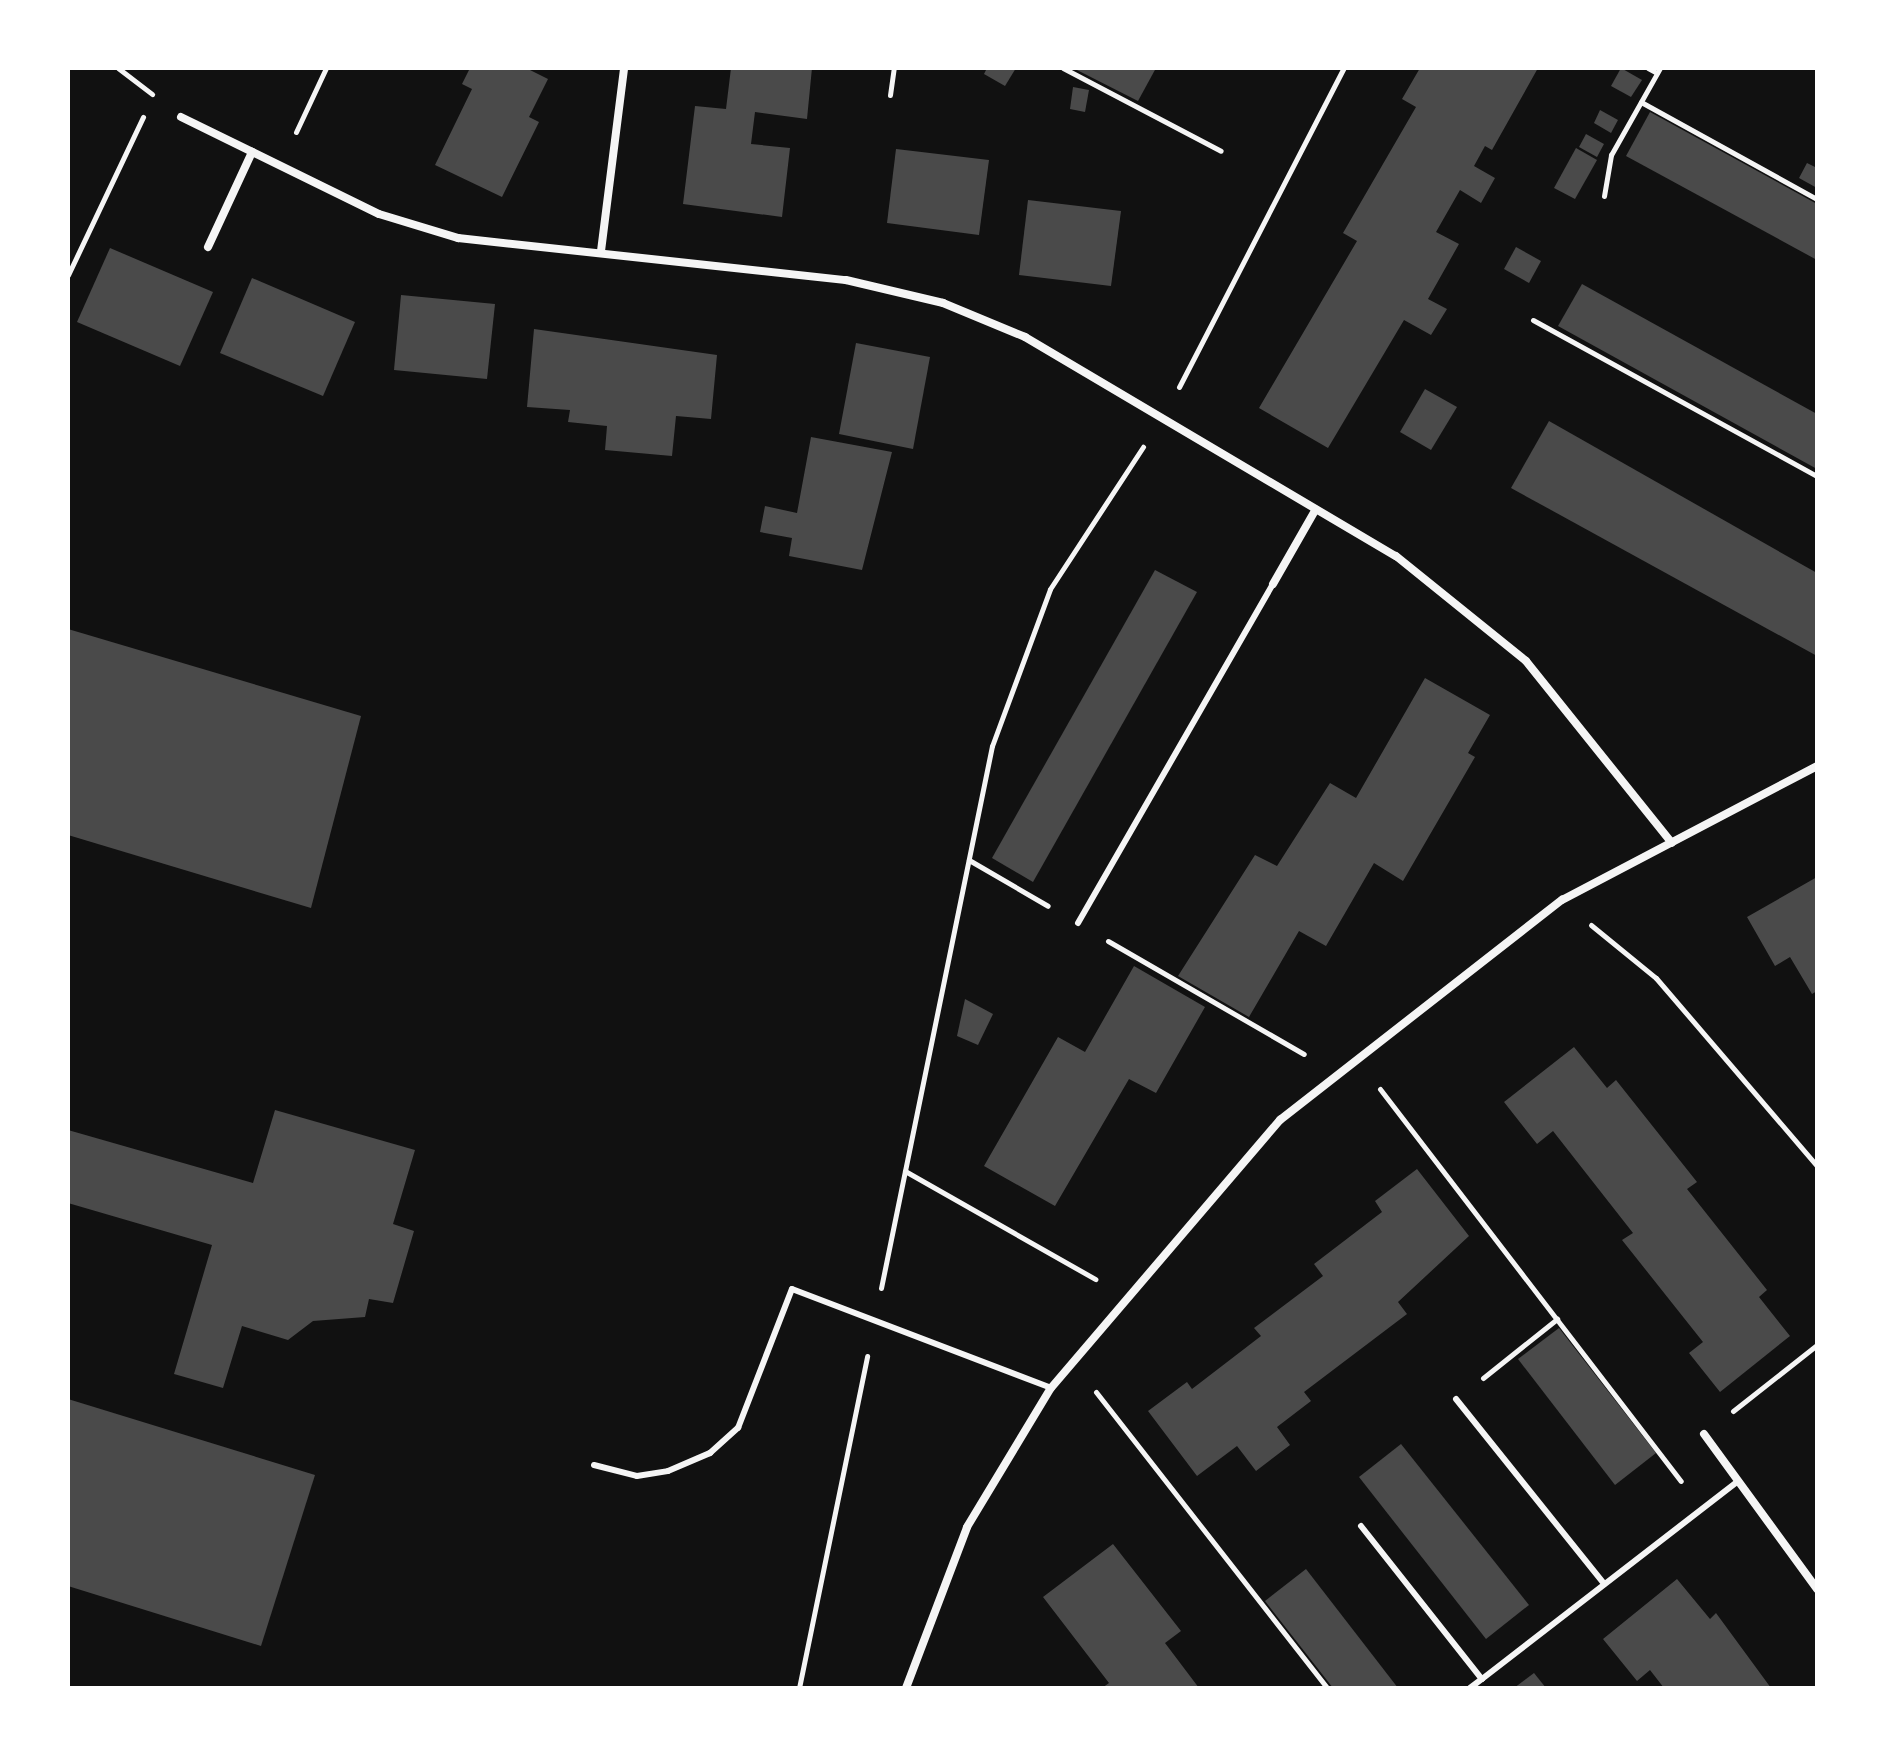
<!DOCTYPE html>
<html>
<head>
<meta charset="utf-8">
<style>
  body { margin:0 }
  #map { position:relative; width:1885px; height:1756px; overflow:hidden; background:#111; font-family:Overpass,sans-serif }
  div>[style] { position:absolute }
  .building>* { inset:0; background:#4a4a4a }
  .path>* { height:5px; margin:-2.5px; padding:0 2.5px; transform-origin:2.5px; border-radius:2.5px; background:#f5f5f5 }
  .service>* { height:6px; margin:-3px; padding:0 3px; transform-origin:3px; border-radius:3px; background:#f5f5f5 }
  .minor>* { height:8px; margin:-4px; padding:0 4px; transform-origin:4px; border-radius:4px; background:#f5f5f5 }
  span { translate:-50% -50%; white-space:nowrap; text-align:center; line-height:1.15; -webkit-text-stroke:7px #fff; paint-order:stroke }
  .frame { position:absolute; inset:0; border:70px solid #fff; pointer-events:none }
</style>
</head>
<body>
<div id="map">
  <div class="building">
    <div style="clip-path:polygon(470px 68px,526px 68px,548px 79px,529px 117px,539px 122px,502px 197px,435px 165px,472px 89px,462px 84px)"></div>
    <div style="clip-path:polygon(731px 68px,812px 68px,807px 119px,755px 112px,751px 144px,790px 148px,782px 217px,683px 204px,695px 106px,726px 109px)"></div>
    <div style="clip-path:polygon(987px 68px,1016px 68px,1005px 86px,984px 74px)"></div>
    <div style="clip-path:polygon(1073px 68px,1156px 68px,1138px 101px)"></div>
    <div style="clip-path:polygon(1420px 68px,1538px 68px,1492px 150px,1485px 146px,1474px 166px,1495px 178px,1481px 203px,1460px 190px,1436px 232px,1459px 244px,1428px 299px,1447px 309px,1431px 335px,1404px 320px,1328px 448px,1259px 408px,1357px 241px,1343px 233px,1416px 107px,1402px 99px)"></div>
    <div style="clip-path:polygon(1621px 68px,1642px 80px,1631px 97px,1611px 86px)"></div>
    <div style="clip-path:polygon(1073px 87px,1089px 90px,1085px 112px,1070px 109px)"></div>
    <div style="clip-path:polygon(1600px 110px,1618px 120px,1611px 133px,1594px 123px)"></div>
    <div style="clip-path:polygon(1650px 112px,1817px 204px,1817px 260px,1626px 156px)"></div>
    <div style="clip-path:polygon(1586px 134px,1604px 144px,1597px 157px,1579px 147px)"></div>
    <div style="clip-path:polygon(1576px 148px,1597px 160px,1575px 199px,1554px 188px)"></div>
    <div style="clip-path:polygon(896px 149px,989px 160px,979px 235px,887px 223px)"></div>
    <div style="clip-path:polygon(1807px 163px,1817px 168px,1817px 188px,1799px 178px)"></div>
    <div style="clip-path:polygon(1028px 200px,1121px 211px,1111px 286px,1019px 275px)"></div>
    <div style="clip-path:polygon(1516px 247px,1541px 261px,1529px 283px,1504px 269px)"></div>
    <div style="clip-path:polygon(110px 248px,213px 292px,180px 366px,77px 322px)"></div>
    <div style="clip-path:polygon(252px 278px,355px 322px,323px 396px,220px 353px)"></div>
    <div style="clip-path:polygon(1582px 284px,1817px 414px,1817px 469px,1558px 326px)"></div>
    <div style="clip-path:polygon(401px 295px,495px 304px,487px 379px,394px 370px)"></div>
    <div style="clip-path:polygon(534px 329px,717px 355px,711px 419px,676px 416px,672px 456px,605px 450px,607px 426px,568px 422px,570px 410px,527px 407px)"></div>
    <div style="clip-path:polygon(856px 343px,930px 357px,913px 449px,839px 434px)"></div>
    <div style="clip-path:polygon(1425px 389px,1457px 407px,1431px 450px,1400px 432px)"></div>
    <div style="clip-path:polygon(1549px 421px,1817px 573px,1817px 656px,1511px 488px)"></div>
    <div style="clip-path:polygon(811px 437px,892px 452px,862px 570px,789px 556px,792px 538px,760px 532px,765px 506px,797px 513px)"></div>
    <div style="clip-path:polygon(1155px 570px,1197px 592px,1033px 882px,992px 858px)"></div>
    <div style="clip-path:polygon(68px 629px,361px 716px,311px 908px,68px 835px)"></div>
    <div style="clip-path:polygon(1425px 678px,1490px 715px,1468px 753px,1475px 757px,1403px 881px,1374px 863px,1326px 946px,1299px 931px,1249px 1017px,1178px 976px,1255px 855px,1277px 866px,1330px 783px,1356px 798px)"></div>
    <div style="clip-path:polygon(1817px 877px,1817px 991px,1812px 994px,1790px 957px,1775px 966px,1747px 917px)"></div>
    <div style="clip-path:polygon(1134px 966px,1205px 1007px,1156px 1093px,1129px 1079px,1055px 1206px,984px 1166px,1058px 1037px,1085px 1052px)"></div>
    <div style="clip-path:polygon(965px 999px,993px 1014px,978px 1045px,957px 1036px)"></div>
    <div style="clip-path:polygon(1574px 1047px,1607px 1088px,1616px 1080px,1697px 1182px,1687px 1189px,1767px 1290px,1759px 1297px,1790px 1336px,1720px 1392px,1689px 1353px,1703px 1342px,1622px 1240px,1633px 1233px,1553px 1131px,1537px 1144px,1504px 1102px)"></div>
    <div style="clip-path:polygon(275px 1110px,415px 1150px,393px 1224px,414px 1231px,393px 1303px,369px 1299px,365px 1317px,313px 1321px,288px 1340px,242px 1326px,223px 1388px,174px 1374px,212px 1245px,68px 1203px,68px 1130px,253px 1183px)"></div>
    <div style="clip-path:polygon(1417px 1169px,1469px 1236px,1398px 1302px,1407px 1314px,1304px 1392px,1311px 1401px,1277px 1427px,1290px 1445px,1256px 1471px,1237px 1446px,1197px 1476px,1148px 1411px,1187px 1382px,1192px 1389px,1261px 1336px,1254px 1328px,1323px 1276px,1314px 1264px,1382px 1212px,1375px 1201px)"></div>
    <div style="clip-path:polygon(1559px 1328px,1656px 1453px,1615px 1485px,1518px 1359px)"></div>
    <div style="clip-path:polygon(68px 1399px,315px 1475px,261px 1646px,68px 1586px)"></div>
    <div style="clip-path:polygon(1401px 1444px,1529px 1605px,1486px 1639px,1359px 1477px)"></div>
    <div style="clip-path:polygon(1113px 1544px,1181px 1631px,1165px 1643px,1199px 1688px,1102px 1688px,1109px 1683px,1043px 1597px)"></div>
    <div style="clip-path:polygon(1306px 1569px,1398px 1688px,1333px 1688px,1265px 1601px)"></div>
    <div style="clip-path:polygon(1677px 1579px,1710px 1619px,1716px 1613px,1771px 1688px,1664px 1688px,1650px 1670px,1637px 1681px,1603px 1639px)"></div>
    <div style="clip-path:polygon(1534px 1673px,1546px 1688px,1514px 1688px)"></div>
  </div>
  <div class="path">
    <div style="left:118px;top:68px;width:43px;rotate:37.4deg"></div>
    <div style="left:1063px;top:68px;width:178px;rotate:27.7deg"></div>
    <div style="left:1648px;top:68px;width:10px;rotate:29deg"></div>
    <div style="left:890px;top:95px;width:27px;rotate:-82deg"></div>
    <div style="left:1641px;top:102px;width:201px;rotate:28.9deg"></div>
    <div style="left:296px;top:132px;width:71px;rotate:-64.9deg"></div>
    <div style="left:1604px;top:196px;width:42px;rotate:-80.3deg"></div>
    <div style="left:1611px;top:155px;width:100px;rotate:-60.6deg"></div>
    <div style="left:68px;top:275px;width:175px;rotate:-64.6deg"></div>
    <div style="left:1533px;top:320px;width:324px;rotate:28.8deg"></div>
    <div style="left:1179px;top:387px;width:359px;rotate:-62.7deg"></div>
    <div style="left:969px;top:860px;width:91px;rotate:30.2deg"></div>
    <div style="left:1591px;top:925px;width:84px;rotate:39.2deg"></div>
    <div style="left:1656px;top:978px;width:248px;rotate:49.4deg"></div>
    <div style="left:1108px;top:941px;width:226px;rotate:30deg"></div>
    <div style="left:1380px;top:1089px;width:494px;rotate:52.5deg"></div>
    <div style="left:905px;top:1171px;width:219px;rotate:29.6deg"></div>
    <div style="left:881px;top:1288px;width:553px;rotate:-78.43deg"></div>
    <div style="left:992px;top:746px;width:167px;rotate:-69.7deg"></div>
    <div style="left:1050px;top:589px;width:170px;rotate:-56.8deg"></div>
    <div style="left:1483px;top:1378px;width:95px;rotate:-38.6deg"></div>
    <div style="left:1096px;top:1392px;width:375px;rotate:52deg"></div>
    <div style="left:1733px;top:1411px;width:107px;rotate:-38.2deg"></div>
    <div style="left:799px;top:1688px;width:339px;rotate:-78.4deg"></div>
  </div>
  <div class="service">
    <div style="left:1078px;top:923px;width:391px;rotate:-60.1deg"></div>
    <div style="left:1456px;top:1399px;width:237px;rotate:51.3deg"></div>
    <div style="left:594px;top:1465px;width:44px;rotate:14.3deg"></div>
    <div style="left:637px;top:1476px;width:31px;rotate:-9deg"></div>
    <div style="left:668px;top:1471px;width:46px;rotate:-23.2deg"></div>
    <div style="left:710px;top:1453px;width:38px;rotate:-42deg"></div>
    <div style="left:738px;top:1428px;width:149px;rotate:-68.8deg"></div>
    <div style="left:792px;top:1289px;width:277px;rotate:20.9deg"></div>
    <div style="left:1361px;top:1526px;width:195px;rotate:51.7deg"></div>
    <div style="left:1482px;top:1679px;width:324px;rotate:-37.7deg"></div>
    <div style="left:1470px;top:1688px;width:15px;rotate:-37deg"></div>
  </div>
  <div class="minor">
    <div style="left:181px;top:117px;width:220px;rotate:26.1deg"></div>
    <div style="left:379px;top:214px;width:83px;rotate:16.9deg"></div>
    <div style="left:458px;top:238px;width:390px;rotate:6.2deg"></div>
    <div style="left:846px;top:280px;width:100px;rotate:13.3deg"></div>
    <div style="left:943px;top:303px;width:89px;rotate:22.5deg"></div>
    <div style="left:1025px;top:337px;width:431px;rotate:30.6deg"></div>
    <div style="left:1396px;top:556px;width:167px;rotate:38.9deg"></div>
    <div style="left:1526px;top:661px;width:233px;rotate:51.3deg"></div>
    <div style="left:208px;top:247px;width:105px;rotate:-65.1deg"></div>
    <div style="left:601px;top:251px;width:184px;rotate:-82.8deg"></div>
    <div style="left:1273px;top:584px;width:86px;rotate:-60.2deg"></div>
    <div style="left:1704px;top:1434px;width:192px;rotate:53.9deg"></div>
    <div style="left:906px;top:1688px;width:172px;rotate:-69.2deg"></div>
    <div style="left:967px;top:1527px;width:162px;rotate:-58.9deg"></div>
    <div style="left:1051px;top:1388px;width:353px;rotate:-49.5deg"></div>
    <div style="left:1280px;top:1120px;width:358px;rotate:-38deg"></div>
    <div style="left:1562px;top:900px;width:288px;rotate:-27.7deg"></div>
  </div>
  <div class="frame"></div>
</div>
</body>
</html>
